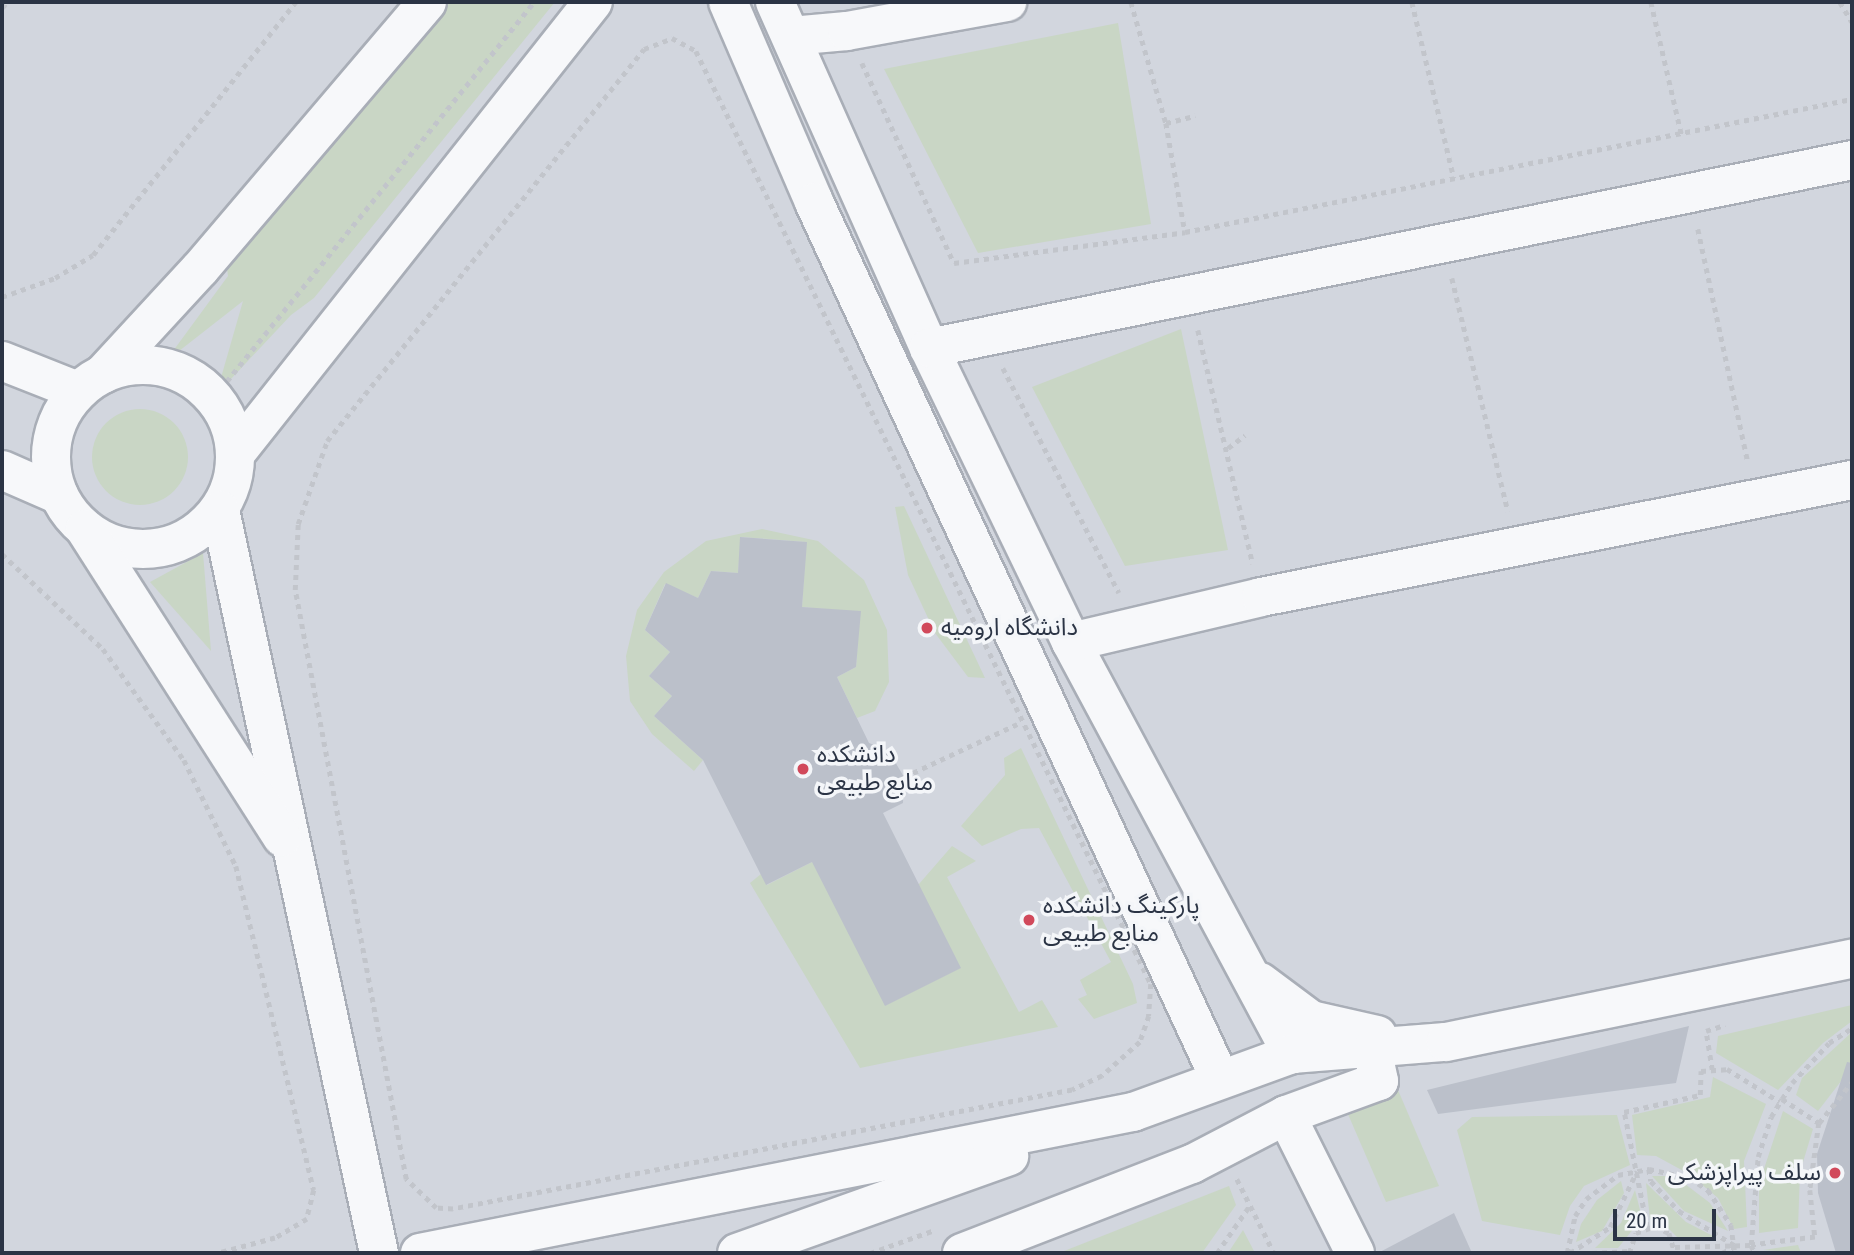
<!DOCTYPE html>
<html>
<head>
<meta charset="utf-8">
<style>
  body { margin:0 }
  #map { position:relative; width:1854px; height:1255px; overflow:hidden; background:#e4e7ec; font-family:"Roboto Condensed","Noto Sans Arabic",sans-serif }
  div>[style] { position:absolute }
  .built>* { inset:0; background:#d2d6de }
  .green>* { inset:0; background:#c9d6c5 }
  .round { border-radius:50% }
  .building>* { inset:0; background:#bbc0ca }
  .path>* { height:4.5px; margin-top:-2.25px; transform-origin:0; background:repeating-linear-gradient(90deg,#c2c5cb 0 5px,transparent 0 10px) }
  .roads { filter:drop-shadow(2px 0 #a9aeb7) drop-shadow(-2px 0 #a9aeb7) drop-shadow(0 2px #a9aeb7) drop-shadow(0 -2px #a9aeb7) }
  .minor>* { height:38px; margin:-19px; padding:0 19px; transform-origin:19px; border-radius:19px; background:#f7f8fa }
  .minor>.ring { margin:-19px; padding:0; box-sizing:content-box; background:none; border:38px solid #f7f8fa; border-radius:50% }
  .dots>* { width:19px; height:19px; translate:-50% -50%; box-sizing:border-box; border:4px solid #f4f6f9; border-radius:50% }
  span { translate:-50% -50%; white-space:nowrap; text-align:center; line-height:1.15; -webkit-text-stroke:7px #f4f6f9; paint-order:stroke }
  .poi-label { font-size:24px; color:#2b3445 }
  .left { translate:0 -50%; text-align:left }
  .right { translate:-100% -50%; text-align:right }
  .frame { position:absolute; inset:0; border:4px solid #2b3445; pointer-events:none }
  .scale { position:absolute; left:1613px; top:1209px; width:103px; height:32px; box-sizing:border-box; border:4px solid #2b3445; border-top:0; padding-left:9px; font-size:21px; line-height:24px; white-space:nowrap; color:#2b3445; -webkit-text-stroke:5px #f4f6f9; paint-order:stroke }
</style>
</head>
<body>
<div id="map">
  <div class="built">
    <div style="clip-path:polygon(2px 2px,1852px 2px,1852px 1253px,2px 1253px)"></div>
  </div>
  <div class="green">
    <div style="clip-path:polygon(431px 2px,555px 2px,314px 298px,291px 315px,216px 395px,243px 301px,165px 362px,228px 276px,224px 247px)"></div>
    <div style="clip-path:polygon(1118px 23px,1151px 224px,978px 253px,884px 69px)"></div>
    <div style="clip-path:polygon(1181px 329px,1228px 550px,1125px 566px,1032px 387px)"></div>
    <div class="round" style="left:92px;top:409px;width:96px;height:96px"></div>
    <div style="clip-path:polygon(904px 506px,985px 678px,968px 677px,935px 633px,908px 575px,895px 507px)"></div>
    <div style="clip-path:polygon(762px 529px,818px 541px,864px 580px,887px 630px,889px 682px,875px 711px,857px 718px,837px 677px,856px 667px,860px 612px,802px 607px,806px 542px,741px 537px,738px 573px,711px 571px,698px 598px,665px 584px,645px 630px,670px 652px,649px 676px,672px 696px,654px 716px,703px 760px,694px 771px,652px 734px,630px 701px,626px 656px,637px 610px,664px 572px,706px 541px)"></div>
    <div style="clip-path:polygon(203px 553px,211px 651px,150px 582px)"></div>
    <div style="clip-path:polygon(1021px 748px,1133px 984px,1137px 1003px,1094px 1019px,1078px 999px,1087px 995px,1080px 980px,1111px 962px,1039px 828px,1021px 829px,982px 846px,961px 826px,1005px 775px,1004px 758px)"></div>
    <div style="clip-path:polygon(952px 846px,976px 861px,947px 877px,1019px 1012px,1042px 1000px,1058px 1027px,860px 1068px,750px 883px,761px 874px,767px 885px,812px 862px,919px 884px)"></div>
    <div style="clip-path:polygon(1852px 1005px,1852px 1021px,1823px 1043px,1778px 1090px,1716px 1053px,1718px 1036px)"></div>
    <div style="clip-path:polygon(1852px 1032px,1852px 1067px,1818px 1111px,1796px 1095px,1802px 1078px)"></div>
    <div style="clip-path:polygon(1713px 1077px,1766px 1104px,1744px 1161px,1747px 1227px,1734px 1229px,1718px 1198px,1689px 1174px,1656px 1156px,1637px 1155px,1632px 1115px,1710px 1097px)"></div>
    <div style="clip-path:polygon(1398px 1090px,1439px 1186px,1386px 1202px,1344px 1105px)"></div>
    <div style="clip-path:polygon(1783px 1111px,1813px 1129px,1800px 1172px,1798px 1228px,1759px 1233px,1759px 1184px)"></div>
    <div style="clip-path:polygon(1617px 1115px,1630px 1165px,1584px 1186px,1570px 1206px,1560px 1235px,1482px 1221px,1457px 1130px,1472px 1117px)"></div>
    <div style="clip-path:polygon(1652px 1176px,1669px 1176px,1685px 1184px,1710px 1203px,1728px 1231px,1684px 1211px)"></div>
    <div style="clip-path:polygon(1621px 1181px,1624px 1193px,1602px 1231px,1576px 1242px,1581px 1224px,1597px 1200px)"></div>
    <div style="clip-path:polygon(1646px 1183px,1686px 1222px,1715px 1237px,1679px 1239px,1661px 1221px,1650px 1219px)"></div>
    <div style="clip-path:polygon(1229px 1186px,1236px 1205px,1202px 1253px,1059px 1253px)"></div>
    <div style="clip-path:polygon(1635px 1190px,1642px 1218px,1618px 1248px,1595px 1248px,1621px 1223px)"></div>
    <div style="clip-path:polygon(1243px 1230px,1255px 1253px,1228px 1253px)"></div>
    <div style="clip-path:polygon(1798px 1245px,1801px 1253px,1763px 1250px)"></div>
  </div>
  <div class="building">
    <div style="clip-path:polygon(740px 537px,807px 542px,802px 607px,861px 611px,856px 667px,837px 677px,869px 743px,888px 750px,904px 777px,903px 803px,883px 813px,961px 968px,885px 1006px,812px 862px,766px 885px,703px 760px,654px 716px,672px 696px,649px 676px,670px 652px,645px 630px,666px 583px,698px 598px,711px 571px,738px 573px)"></div>
    <div style="clip-path:polygon(1689px 1026px,1676px 1083px,1438px 1114px,1427px 1090px)"></div>
    <div style="clip-path:polygon(1847px 1062px,1852px 1063px,1852px 1253px,1836px 1253px,1818px 1193px,1817px 1154px)"></div>
    <div style="clip-path:polygon(1454px 1213px,1472px 1253px,1378px 1253px)"></div>
  </div>
  <div class="path">
    <div style="left:1131px;top:2px;width:126px;rotate:73.9deg"></div>
    <div style="left:1166px;top:123px;width:111px;rotate:80.1deg"></div>
    <div style="left:1412px;top:2px;width:181px;rotate:76.6deg"></div>
    <div style="left:1651px;top:2px;width:138px;rotate:77deg"></div>
    <div style="left:1840px;top:2px;width:23px;rotate:59deg"></div>
    <div style="left:2px;top:8px;width:8px;rotate:-50deg"></div>
    <div style="left:672px;top:38px;width:27px;rotate:28deg"></div>
    <div style="left:696px;top:51px;width:1038px;rotate:64deg"></div>
    <div style="left:1151px;top:984px;width:32px;rotate:94deg"></div>
    <div style="left:1149px;top:1016px;width:28px;rotate:109deg"></div>
    <div style="left:1140px;top:1042px;width:51px;rotate:138.2deg"></div>
    <div style="left:1102px;top:1076px;width:33px;rotate:155deg"></div>
    <div style="left:1072px;top:1090px;width:630px;rotate:169.12deg"></div>
    <div style="left:453px;top:1209px;width:17px;rotate:-177deg"></div>
    <div style="left:436px;top:1208px;width:42px;rotate:-136deg"></div>
    <div style="left:406px;top:1179px;width:599px;rotate:-100.67deg"></div>
    <div style="left:295px;top:590px;width:66px;rotate:-87.4deg"></div>
    <div style="left:298px;top:524px;width:88px;rotate:-70.7deg"></div>
    <div style="left:327px;top:441px;width:504px;rotate:-51.04deg"></div>
    <div style="left:644px;top:49px;width:30px;rotate:-21deg"></div>
    <div style="left:862px;top:63px;width:220px;rotate:65.3deg"></div>
    <div style="left:954px;top:263px;width:233px;rotate:-7.6deg"></div>
    <div style="left:1185px;top:232px;width:680px;rotate:-11.28deg"></div>
    <div style="left:1166px;top:123px;width:30px;rotate:-14deg"></div>
    <div style="left:1698px;top:229px;width:239px;rotate:77.9deg"></div>
    <div style="left:1452px;top:278px;width:240px;rotate:76.5deg"></div>
    <div style="left:2px;top:297px;width:56px;rotate:-19.7deg"></div>
    <div style="left:55px;top:278px;width:44px;rotate:-31.2deg"></div>
    <div style="left:93px;top:255px;width:324px;rotate:-51.3deg"></div>
    <div style="left:1198px;top:330px;width:240px;rotate:76.8deg"></div>
    <div style="left:1003px;top:368px;width:253px;rotate:62.7deg"></div>
    <div style="left:214px;top:397px;width:508px;rotate:-50.99deg"></div>
    <div style="left:1228px;top:448px;width:21px;rotate:-37deg"></div>
    <div style="left:2px;top:554px;width:139px;rotate:43.2deg"></div>
    <div style="left:103px;top:649px;width:137px;rotate:53.9deg"></div>
    <div style="left:184px;top:760px;width:118px;rotate:63.9deg"></div>
    <div style="left:236px;top:866px;width:333px;rotate:76.5deg"></div>
    <div style="left:314px;top:1190px;width:30px;rotate:104deg"></div>
    <div style="left:307px;top:1219px;width:37px;rotate:149deg"></div>
    <div style="left:275px;top:1238px;width:58px;rotate:165deg"></div>
    <div style="left:904px;top:777px;width:125px;rotate:-25.1deg"></div>
    <div style="left:1712px;top:1070px;width:39px;rotate:-99deg"></div>
    <div style="left:1706px;top:1031px;width:20px;rotate:-18deg"></div>
    <div style="left:1782px;top:1099px;width:44px;rotate:33deg"></div>
    <div style="left:1819px;top:1123px;width:68px;rotate:97.7deg"></div>
    <div style="left:1810px;top:1190px;width:47px;rotate:83.9deg"></div>
    <div style="left:1815px;top:1237px;width:64px;rotate:172.9deg"></div>
    <div style="left:1751px;top:1245px;width:88px;rotate:-85.5deg"></div>
    <div style="left:1758px;top:1157px;width:42px;rotate:-72deg"></div>
    <div style="left:1771px;top:1117px;width:21px;rotate:-59deg"></div>
    <div style="left:1782px;top:1099px;width:19px;rotate:-58deg"></div>
    <div style="left:1792px;top:1083px;width:54px;rotate:-47.2deg"></div>
    <div style="left:1829px;top:1043px;width:27px;rotate:-33deg"></div>
    <div style="left:1819px;top:1123px;width:53px;rotate:-51.2deg"></div>
    <div style="left:1649px;top:1169px;width:12px;rotate:81deg"></div>
    <div style="left:1651px;top:1181px;width:41px;rotate:47deg"></div>
    <div style="left:1679px;top:1211px;width:65px;rotate:31.7deg"></div>
    <div style="left:1237px;top:1179px;width:83px;rotate:63.4deg"></div>
    <div style="left:1647px;top:1227px;width:117px;rotate:-101.3deg"></div>
    <div style="left:1624px;top:1112px;width:78px;rotate:-12.6deg"></div>
    <div style="left:1700px;top:1095px;width:24px;rotate:-88deg"></div>
    <div style="left:1701px;top:1071px;width:26px;rotate:-4deg"></div>
    <div style="left:1727px;top:1069px;width:62px;rotate:31.9deg"></div>
    <div style="left:1675px;top:1247px;width:76px;rotate:-1.5deg"></div>
    <div style="left:1751px;top:1245px;width:9px;rotate:63deg"></div>
    <div style="left:870px;top:1253px;width:66px;rotate:-19.5deg"></div>
    <div style="left:1217px;top:1253px;width:58px;rotate:-55.5deg"></div>
    <div style="left:1567px;top:1253px;width:38px;rotate:-78deg"></div>
    <div style="left:1575px;top:1216px;width:20px;rotate:-57deg"></div>
    <div style="left:1586px;top:1199px;width:40px;rotate:-37deg"></div>
    <div style="left:1618px;top:1175px;width:32px;rotate:-11deg"></div>
    <div style="left:1649px;top:1169px;width:42px;rotate:12.4deg"></div>
    <div style="left:1690px;top:1178px;width:22px;rotate:34deg"></div>
    <div style="left:1708px;top:1190px;width:42px;rotate:56.7deg"></div>
    <div style="left:1731px;top:1225px;width:28px;rotate:82deg"></div>
    <div style="left:1570px;top:1253px;width:48px;rotate:-33deg"></div>
    <div style="left:1610px;top:1227px;width:62px;rotate:-64.3deg"></div>
    <div style="left:1592px;top:1253px;width:37px;rotate:-3deg"></div>
    <div style="left:1629px;top:1253px;width:21px;rotate:-71deg"></div>
    <div style="left:1636px;top:1233px;width:20px;rotate:-20deg"></div>
    <div style="left:1655px;top:1226px;width:16px;rotate:27deg"></div>
    <div style="left:1669px;top:1233px;width:21px;rotate:73deg"></div>
    <div style="left:1722px;top:1253px;width:15px;rotate:-28deg"></div>
  </div>
  <div class="roads">
    <div class="minor">
      <div style="left:728px;top:2px;width:218px;rotate:66.7deg"></div>
      <div style="left:814px;top:202px;width:964px;rotate:65.16deg"></div>
      <div style="left:775px;top:2px;width:379px;rotate:66deg"></div>
      <div style="left:929px;top:348px;width:326px;rotate:64.2deg"></div>
      <div style="left:1071px;top:642px;width:468px;rotate:61.8deg"></div>
      <div style="left:791px;top:36px;width:56px;rotate:-5.1deg"></div>
      <div style="left:847px;top:31px;width:163px;rotate:-10.3deg"></div>
      <div style="left:929px;top:348px;width:942px;rotate:-11.51deg"></div>
      <div style="left:2px;top:361px;width:82px;rotate:21.5deg"></div>
      <div class="ring" style="left:51px;top:365px;width:146px;height:146px"></div>
      <div style="left:103px;top:374px;width:143px;rotate:-47.3deg"></div>
      <div style="left:200px;top:269px;width:350px;rotate:-49.6deg"></div>
      <div style="left:236px;top:453px;width:575px;rotate:-51.64deg"></div>
      <div style="left:2px;top:470px;width:62px;rotate:23.7deg"></div>
      <div style="left:220px;top:510px;width:760px;rotate:77.92deg"></div>
      <div style="left:85px;top:529px;width:366px;rotate:57.4deg"></div>
      <div style="left:1071px;top:642px;width:195px;rotate:-13.3deg"></div>
      <div style="left:1261px;top:597px;width:602px;rotate:-11.2deg"></div>
      <div style="left:1260px;top:982px;width:64px;rotate:36.7deg"></div>
      <div style="left:1311px;top:1020px;width:68px;rotate:12.8deg"></div>
      <div style="left:1286px;top:1115px;width:154px;rotate:63.4deg"></div>
      <div style="left:420px;top:1253px;width:727px;rotate:-11.19deg"></div>
      <div style="left:1133px;top:1112px;width:169px;rotate:-20deg"></div>
      <div style="left:1292px;top:1054px;width:154px;rotate:-4.5deg"></div>
      <div style="left:1446px;top:1042px;width:414px;rotate:-11.6deg"></div>
      <div style="left:737px;top:1253px;width:289px;rotate:-19.6deg"></div>
      <div style="left:962px;top:1253px;width:247px;rotate:-21.2deg"></div>
      <div style="left:1192px;top:1164px;width:106px;rotate:-27.5deg"></div>
      <div style="left:1286px;top:1115px;width:99px;rotate:-20.1deg"></div>
      <div style="left:1379px;top:1081px;width:33px;rotate:-102deg"></div>
    </div>
  </div>
  <div class="dots">
    <div style="left:927px;top:628px;background:#d1495b"></div>
    <div style="left:803px;top:769px;background:#d1495b"></div>
    <div style="left:1029px;top:920px;background:#d1495b"></div>
    <div style="left:1835px;top:1173px;background:#d1495b"></div>
  </div>
  <div class="poi-label">
    <span class="left" style="left:941px;top:628px">دانشگاه ارومیه</span>
    <span class="left" style="left:817px;top:769px">دانشکده<br>منابع طبیعی</span>
    <span class="left" style="left:1043px;top:920px">پارکینگ دانشکده<br>منابع طبیعی</span>
    <span class="right" style="left:1821px;top:1173px">سلف پیراپزشکی</span>
  </div>
  <div class="frame"></div>
  <div class="scale">20 m</div>
</div>
</body>
</html>
